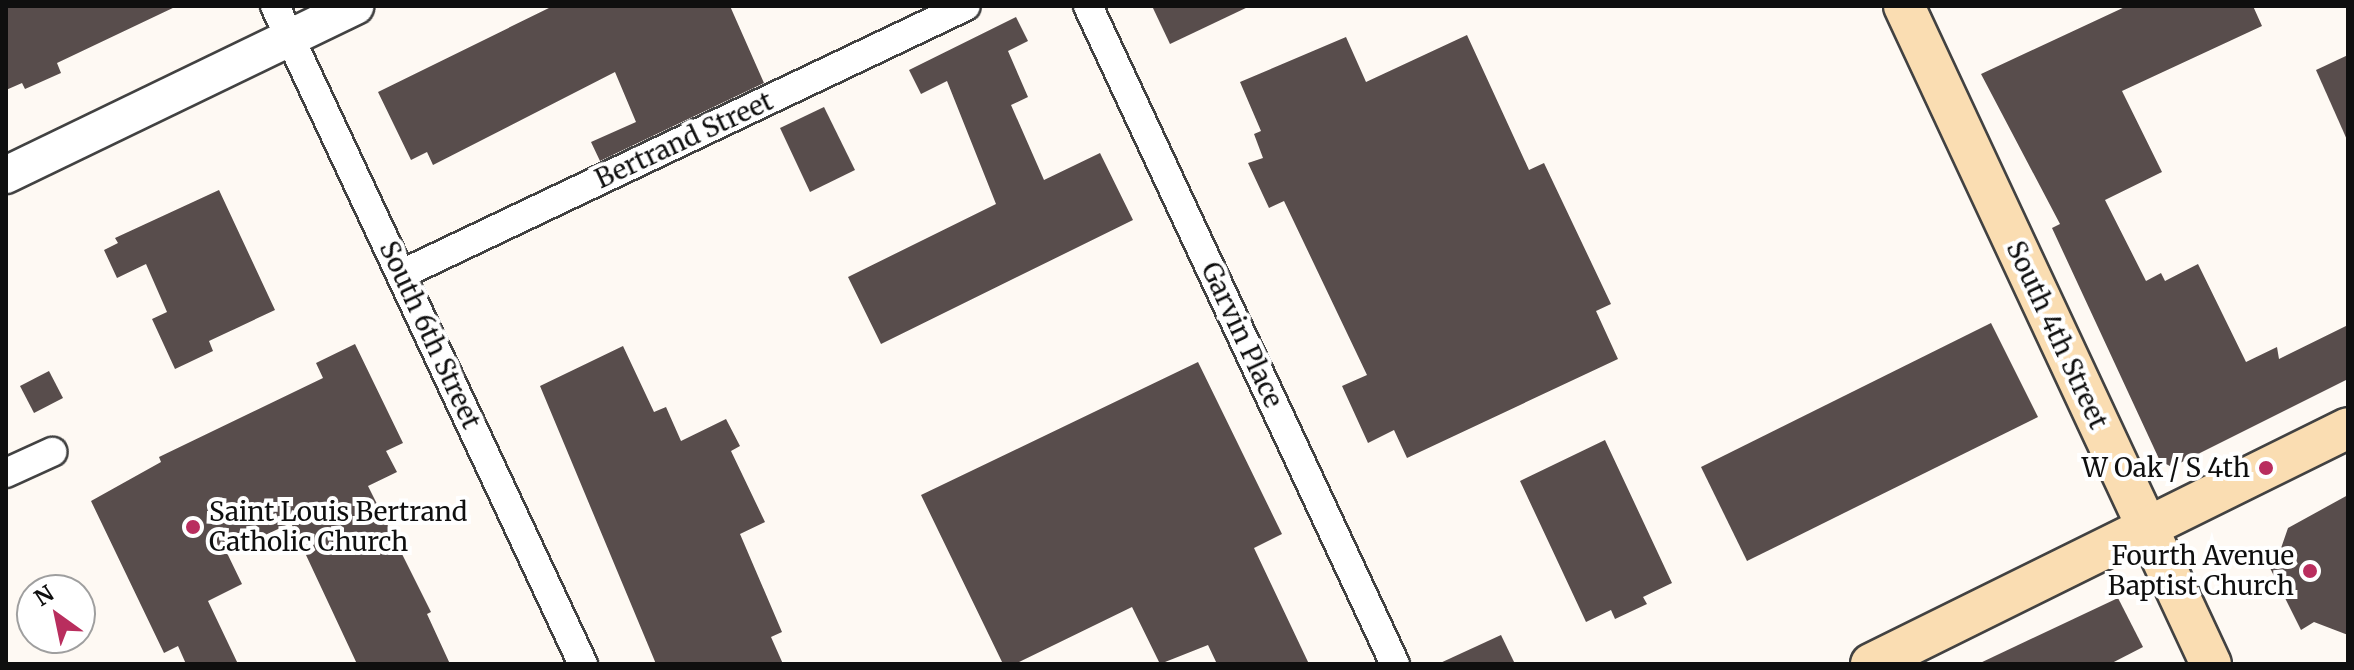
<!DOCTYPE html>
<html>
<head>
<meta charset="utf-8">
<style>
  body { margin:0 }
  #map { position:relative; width:2354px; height:670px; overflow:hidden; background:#fef9f3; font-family:Merriweather,serif }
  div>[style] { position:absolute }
  .building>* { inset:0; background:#584d4c }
  .roads { filter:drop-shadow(2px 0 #424242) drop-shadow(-2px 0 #424242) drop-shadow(0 2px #424242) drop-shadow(0 -2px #424242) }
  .minor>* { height:28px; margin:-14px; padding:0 14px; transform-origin:14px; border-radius:14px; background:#fff }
  .tertiary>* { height:36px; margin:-18px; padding:0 18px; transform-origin:18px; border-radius:18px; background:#fff }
  .secondary>* { height:40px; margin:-20px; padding:0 20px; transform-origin:20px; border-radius:20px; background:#faddb2 }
  .dots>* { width:22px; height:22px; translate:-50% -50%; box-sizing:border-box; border:4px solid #fff; border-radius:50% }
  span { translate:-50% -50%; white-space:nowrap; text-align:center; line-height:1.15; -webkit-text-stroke:8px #fff; paint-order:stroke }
  .street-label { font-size:26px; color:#0f0f0f }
  .poi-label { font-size:26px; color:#0f0f0f }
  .right { translate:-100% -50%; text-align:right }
  .left { translate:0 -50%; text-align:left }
  .frame { position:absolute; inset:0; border:8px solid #0f0f0f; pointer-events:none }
  .north { position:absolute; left:16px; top:574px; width:80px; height:80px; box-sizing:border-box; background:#fff; border:2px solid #9f9f9f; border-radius:50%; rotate:327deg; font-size:22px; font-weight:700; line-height:32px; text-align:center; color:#0f0f0f }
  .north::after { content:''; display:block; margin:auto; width:28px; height:36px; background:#b92e5e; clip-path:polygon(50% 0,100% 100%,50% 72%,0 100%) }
</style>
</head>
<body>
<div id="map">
  <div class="building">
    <div style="clip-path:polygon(6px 6px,177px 6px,57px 63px,61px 73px,25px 89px,22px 83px,6px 90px)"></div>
    <div style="clip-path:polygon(553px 6px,730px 6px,764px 83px,600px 161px,591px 142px,636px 122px,615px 72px,433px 165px,427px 152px,411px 160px,378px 92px)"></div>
    <div style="clip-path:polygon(1152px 6px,1250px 6px,1170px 44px)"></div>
    <div style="clip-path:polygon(2127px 6px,2253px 6px,2262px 26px,2122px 91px,2162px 172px,2105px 200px,2146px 281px,2161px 273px,2165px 281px,2198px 264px,2246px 362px,2277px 347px,2279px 359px,2348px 325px,2348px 379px,2172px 467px,2160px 461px,2052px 228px,2060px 224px,1981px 74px)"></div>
    <div style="clip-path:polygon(1016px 17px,1028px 41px,1008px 51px,1028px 97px,1011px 105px,1044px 180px,1100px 153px,1133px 220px,881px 344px,848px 277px,996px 204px,947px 81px,921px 94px,909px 70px)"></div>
    <div style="clip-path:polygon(1467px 35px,1529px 170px,1544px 163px,1611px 304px,1596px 311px,1618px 359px,1407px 458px,1394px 430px,1368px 443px,1342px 386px,1367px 375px,1284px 201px,1269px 208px,1248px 163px,1263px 158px,1254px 134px,1261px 131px,1240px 82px,1346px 37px,1366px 82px)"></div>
    <div style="clip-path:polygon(2348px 55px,2348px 142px,2316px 70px)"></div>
    <div style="clip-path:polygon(824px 107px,855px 170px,810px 192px,780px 128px)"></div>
    <div style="clip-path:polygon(219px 190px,275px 310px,209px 341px,213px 351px,175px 369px,152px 319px,167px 312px,146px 264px,117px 278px,104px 250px,118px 243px,115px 238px)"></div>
    <div style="clip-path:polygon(1991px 323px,2038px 417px,1747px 561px,1701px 467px)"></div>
    <div style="clip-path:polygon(355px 344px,403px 443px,386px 451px,397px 472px,368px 486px,431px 612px,427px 614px,450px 664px,357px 664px,291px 523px,227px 553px,242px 584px,208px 601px,238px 664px,186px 664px,178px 646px,164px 653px,91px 501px,161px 462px,159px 457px,323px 378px,316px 363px)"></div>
    <div style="clip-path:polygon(623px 346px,654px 412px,666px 407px,681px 441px,726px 419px,740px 446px,731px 451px,765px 522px,740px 534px,782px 632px,771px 637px,783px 664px,656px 664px,540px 386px)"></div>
    <div style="clip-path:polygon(1198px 362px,1282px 534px,1254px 548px,1309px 664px,1217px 664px,1208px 645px,1160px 664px,1132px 607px,1015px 664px,1003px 664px,921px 495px)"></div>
    <div style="clip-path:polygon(49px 371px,63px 398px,34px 413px,20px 386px)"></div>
    <div style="clip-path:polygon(1605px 440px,1672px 583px,1643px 597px,1647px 604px,1615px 619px,1611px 610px,1586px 622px,1520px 481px)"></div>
    <div style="clip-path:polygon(2348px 495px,2348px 635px,2314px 622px,2301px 630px,2266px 560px,2279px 554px,2288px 528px)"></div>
    <div style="clip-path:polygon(2118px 598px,2143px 647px,2110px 664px,1978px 664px)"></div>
    <div style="clip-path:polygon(1501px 635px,1515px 664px,1438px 664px)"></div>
  </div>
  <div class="roads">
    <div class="minor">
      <div style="left:275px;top:6px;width:727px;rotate:64.92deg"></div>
      <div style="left:1088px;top:6px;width:726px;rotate:64.99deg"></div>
      <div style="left:402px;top:274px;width:624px;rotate:-25.42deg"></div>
      <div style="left:6px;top:473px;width:51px;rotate:-24.5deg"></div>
    </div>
    <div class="tertiary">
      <div style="left:6px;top:175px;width:388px;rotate:-25.8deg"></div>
    </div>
    <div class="secondary">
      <div style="left:1904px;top:6px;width:726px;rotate:64.99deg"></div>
      <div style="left:1871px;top:664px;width:532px;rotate:-26.32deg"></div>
    </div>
  </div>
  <div class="dots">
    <div style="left:2266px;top:468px;background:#b92e5e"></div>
    <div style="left:193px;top:527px;background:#b92e5e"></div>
    <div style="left:2310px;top:571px;background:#b92e5e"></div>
  </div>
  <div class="street-label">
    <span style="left:684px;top:140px;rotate:-25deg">Bertrand Street</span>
    <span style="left:430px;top:335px;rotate:65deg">South 6th Street</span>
    <span style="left:1242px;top:335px;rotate:65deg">Garvin Place</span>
    <span style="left:2057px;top:335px;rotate:65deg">South 4th Street</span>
  </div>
  <div class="poi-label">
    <span class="right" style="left:2250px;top:468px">W Oak / S 4th</span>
    <span class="left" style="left:209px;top:527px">Saint Louis Bertrand<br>Catholic Church</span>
    <span class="right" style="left:2294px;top:571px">Fourth Avenue<br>Baptist Church</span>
  </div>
  <div class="frame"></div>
  <div class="north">N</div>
</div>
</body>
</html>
